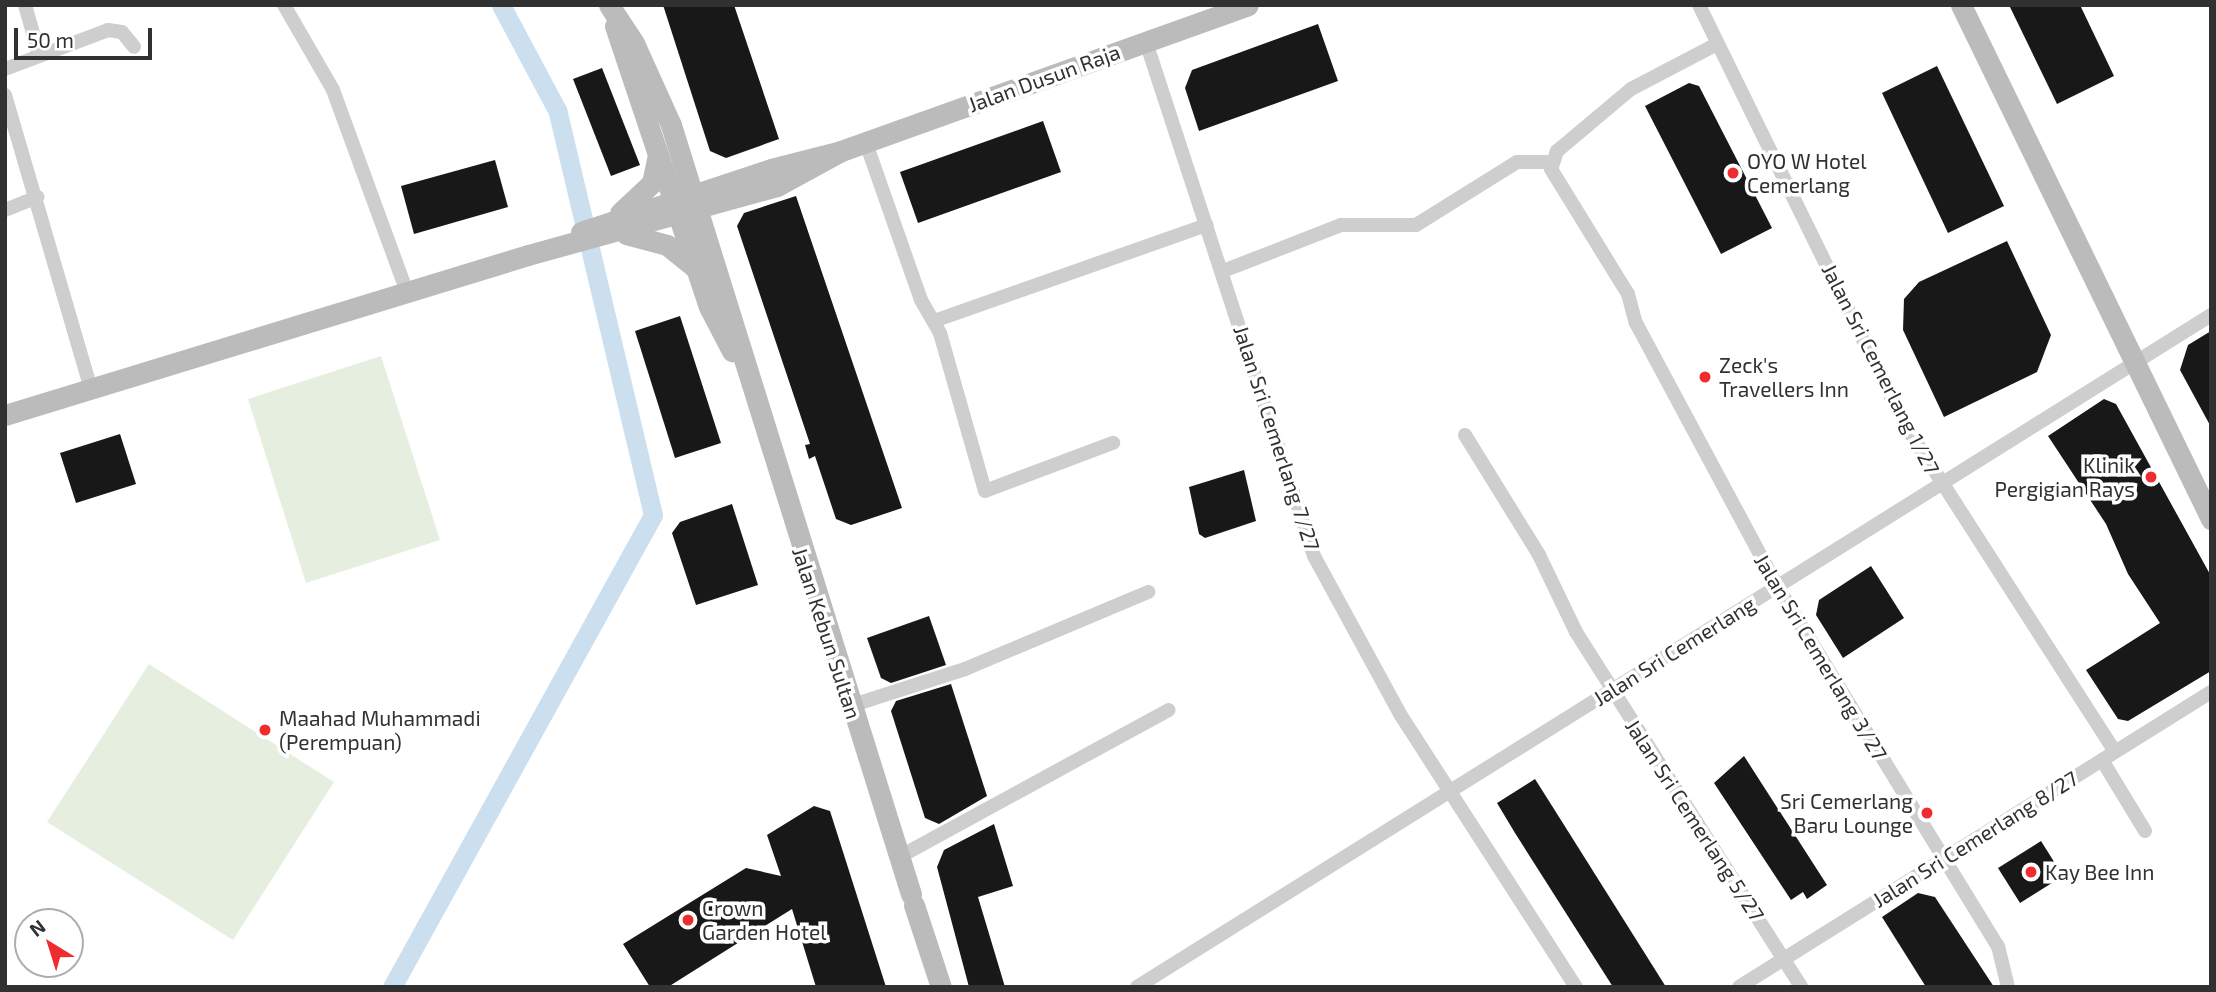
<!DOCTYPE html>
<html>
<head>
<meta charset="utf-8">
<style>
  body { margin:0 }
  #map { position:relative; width:2216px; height:992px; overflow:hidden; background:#fff; font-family:"Exo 2",sans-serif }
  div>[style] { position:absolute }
  .green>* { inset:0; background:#e6efdf }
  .canal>* { height:19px; margin:-9.5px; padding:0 9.5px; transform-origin:9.5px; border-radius:9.5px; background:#cbdfef }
  .building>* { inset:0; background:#181818 }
  .street>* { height:14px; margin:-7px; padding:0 7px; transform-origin:7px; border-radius:7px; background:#cecece }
  .secondary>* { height:21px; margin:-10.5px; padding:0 10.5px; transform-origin:10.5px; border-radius:10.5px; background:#bbb }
  .dots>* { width:19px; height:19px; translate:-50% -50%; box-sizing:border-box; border:4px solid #fff; border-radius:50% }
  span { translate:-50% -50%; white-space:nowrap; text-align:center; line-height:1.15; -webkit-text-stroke:7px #fff; paint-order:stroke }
  .street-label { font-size:21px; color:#313131 }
  .poi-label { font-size:21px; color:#313131 }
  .left { translate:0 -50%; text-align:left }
  .right { translate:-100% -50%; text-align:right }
  .frame { position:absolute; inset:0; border:7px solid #313131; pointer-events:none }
  .north { position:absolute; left:14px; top:908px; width:70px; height:70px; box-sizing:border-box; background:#fff; border:2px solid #adadad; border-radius:50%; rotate:322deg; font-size:19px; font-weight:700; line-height:28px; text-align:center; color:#313131 }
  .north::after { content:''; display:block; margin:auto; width:24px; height:32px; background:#ef2c2f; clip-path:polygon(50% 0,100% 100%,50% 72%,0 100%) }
  .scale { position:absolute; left:14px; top:28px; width:138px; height:32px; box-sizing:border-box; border:4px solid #313131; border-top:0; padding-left:9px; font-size:21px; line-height:24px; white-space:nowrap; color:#313131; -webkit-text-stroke:5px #fff; paint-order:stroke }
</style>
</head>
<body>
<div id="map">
  <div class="green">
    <div style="clip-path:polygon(381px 356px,440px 540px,306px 583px,248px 399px)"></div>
    <div style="clip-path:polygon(149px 664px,334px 782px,233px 940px,47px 822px)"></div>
  </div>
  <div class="canal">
    <div style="left:392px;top:987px;width:539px;rotate:-61.06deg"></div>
    <div style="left:653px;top:515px;width:416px;rotate:-103.3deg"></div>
    <div style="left:557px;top:110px;width:119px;rotate:-118.1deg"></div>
  </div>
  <div class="building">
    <div style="clip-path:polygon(663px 5px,734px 5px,779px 139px,726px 158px,710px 151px)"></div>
    <div style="clip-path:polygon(2009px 5px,2080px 5px,2114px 76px,2057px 104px)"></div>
    <div style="clip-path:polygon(1318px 24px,1338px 81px,1199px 131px,1185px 88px,1192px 70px)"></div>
    <div style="clip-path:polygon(1937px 66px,2004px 206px,1948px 233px,1882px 93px)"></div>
    <div style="clip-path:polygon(602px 68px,640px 165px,611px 176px,573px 79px)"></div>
    <div style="clip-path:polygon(1689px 83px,1699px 86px,1772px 228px,1721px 254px,1645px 106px)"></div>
    <div style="clip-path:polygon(1043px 121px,1061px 172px,918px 223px,900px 172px)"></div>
    <div style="clip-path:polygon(495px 160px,508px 207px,414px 234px,401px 186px)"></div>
    <div style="clip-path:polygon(796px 196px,902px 508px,851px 525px,836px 519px,815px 456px,809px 459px,805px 445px,810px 444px,737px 226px,744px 213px)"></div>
    <div style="clip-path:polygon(2007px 241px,2051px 335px,2037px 372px,1944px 417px,1903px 330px,1904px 299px,1919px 282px)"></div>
    <div style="clip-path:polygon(680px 316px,721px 443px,675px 458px,635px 331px)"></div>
    <div style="clip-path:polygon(2211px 331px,2211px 427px,2180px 370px,2188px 345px)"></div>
    <div style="clip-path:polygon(2104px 399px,2116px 404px,2211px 576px,2211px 671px,2128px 721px,2118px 719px,2086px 670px,2160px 623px,2128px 574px,2106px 524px,2048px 436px)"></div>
    <div style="clip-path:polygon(120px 434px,136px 484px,76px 503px,60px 453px)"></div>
    <div style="clip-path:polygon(1244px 470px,1256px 521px,1205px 538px,1199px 534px,1189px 487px)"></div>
    <div style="clip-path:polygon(732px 504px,758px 585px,696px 605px,672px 533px,680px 522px)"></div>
    <div style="clip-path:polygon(1871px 566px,1904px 618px,1843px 658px,1816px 615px,1819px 600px)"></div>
    <div style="clip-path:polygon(929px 616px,946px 665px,891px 683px,881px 678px,867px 638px)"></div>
    <div style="clip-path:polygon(951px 684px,987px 796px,939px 824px,925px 818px,891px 711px,896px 701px)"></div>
    <div style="clip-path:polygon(1744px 756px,1827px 885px,1807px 899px,1803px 892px,1791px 900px,1714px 783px)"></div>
    <div style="clip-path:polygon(1535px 779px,1554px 809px,1666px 987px,1613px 987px,1515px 833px,1497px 803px)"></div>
    <div style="clip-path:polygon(814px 806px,830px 811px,886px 987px,816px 987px,792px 909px,668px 987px,650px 987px,623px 944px,746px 868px,781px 876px,767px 835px)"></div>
    <div style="clip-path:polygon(994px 824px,1013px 886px,978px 897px,1005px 987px,969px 987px,937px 867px,944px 850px)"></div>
    <div style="clip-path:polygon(2041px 841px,2063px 876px,2020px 903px,1998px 868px)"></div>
    <div style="clip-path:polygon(1918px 893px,1935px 897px,1994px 987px,1926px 987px,1882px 917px)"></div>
  </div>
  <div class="street">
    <div style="left:25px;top:5px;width:51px;rotate:74.1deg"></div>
    <div style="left:284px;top:5px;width:98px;rotate:60deg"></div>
    <div style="left:333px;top:90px;width:215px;rotate:69.9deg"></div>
    <div style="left:1699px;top:5px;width:462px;rotate:63.9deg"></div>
    <div style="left:1902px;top:420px;width:394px;rotate:57.3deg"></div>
    <div style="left:1146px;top:42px;width:541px;rotate:71.9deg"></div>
    <div style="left:1314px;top:556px;width:180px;rotate:61.4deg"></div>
    <div style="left:1400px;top:714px;width:325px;rotate:57.2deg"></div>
    <div style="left:1717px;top:44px;width:97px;rotate:152.4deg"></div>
    <div style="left:1631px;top:89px;width:97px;rotate:140deg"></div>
    <div style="left:1557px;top:151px;width:19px;rotate:108deg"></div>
    <div style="left:1551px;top:169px;width:147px;rotate:58.4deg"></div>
    <div style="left:1628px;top:294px;width:30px;rotate:75deg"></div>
    <div style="left:1636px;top:323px;width:298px;rotate:61.8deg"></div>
    <div style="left:1777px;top:586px;width:422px;rotate:58.5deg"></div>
    <div style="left:1998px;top:946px;width:42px;rotate:76.3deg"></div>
    <div style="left:5px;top:69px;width:110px;rotate:-20.7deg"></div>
    <div style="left:108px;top:30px;width:14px;rotate:8deg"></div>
    <div style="left:122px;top:32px;width:19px;rotate:51deg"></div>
    <div style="left:5px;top:95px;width:306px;rotate:73.7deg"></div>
    <div style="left:866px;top:143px;width:166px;rotate:70.7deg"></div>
    <div style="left:921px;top:300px;width:38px;rotate:60deg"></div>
    <div style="left:940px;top:333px;width:164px;rotate:74.1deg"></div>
    <div style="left:985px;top:491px;width:137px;rotate:-20.6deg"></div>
    <div style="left:5px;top:210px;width:35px;rotate:-22deg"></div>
    <div style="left:1223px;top:271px;width:127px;rotate:-21.3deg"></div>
    <div style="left:1341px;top:225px;width:75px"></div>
    <div style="left:1416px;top:225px;width:119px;rotate:-32deg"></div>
    <div style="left:1517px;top:162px;width:34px"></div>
    <div style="left:934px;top:321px;width:289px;rotate:-19.4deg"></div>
    <div style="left:1465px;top:435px;width:141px;rotate:58.3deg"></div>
    <div style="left:1539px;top:555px;width:85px;rotate:64.3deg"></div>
    <div style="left:1576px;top:632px;width:420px;rotate:57.6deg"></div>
    <div style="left:850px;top:706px;width:121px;rotate:-17.8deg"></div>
    <div style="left:965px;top:669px;width:199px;rotate:-22.8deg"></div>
    <div style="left:2102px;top:760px;width:83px;rotate:58.8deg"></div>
    <div style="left:899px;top:857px;width:307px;rotate:-28.6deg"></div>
    <div style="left:1137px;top:987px;width:1267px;rotate:-32.03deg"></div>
    <div style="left:1739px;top:987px;width:557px;rotate:-32.01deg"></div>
  </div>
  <div class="secondary">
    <div style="left:609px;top:5px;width:45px;rotate:56.7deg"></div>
    <div style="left:634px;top:43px;width:90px;rotate:65.7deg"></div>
    <div style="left:671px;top:125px;width:806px;rotate:72.67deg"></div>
    <div style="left:1961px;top:5px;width:572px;rotate:64.06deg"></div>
    <div style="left:615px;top:26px;width:296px;rotate:71.5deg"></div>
    <div style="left:709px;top:307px;width:50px;rotate:62.4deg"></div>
    <div style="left:620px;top:213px;width:44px;rotate:-43.2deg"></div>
    <div style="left:652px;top:183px;width:29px;rotate:-78deg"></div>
    <div style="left:581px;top:232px;width:200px;rotate:-18.3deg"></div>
    <div style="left:771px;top:169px;width:72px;rotate:-14.4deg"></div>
    <div style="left:841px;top:151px;width:432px;rotate:-19.7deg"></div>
    <div style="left:626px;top:234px;width:42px;rotate:15deg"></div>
    <div style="left:667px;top:245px;width:36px;rotate:39deg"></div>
    <div style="left:5px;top:415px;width:547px;rotate:-17.01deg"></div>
    <div style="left:528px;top:255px;width:258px;rotate:-15.5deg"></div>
    <div style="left:777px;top:186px;width:73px;rotate:-28.7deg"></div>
    <div style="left:914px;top:905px;width:86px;rotate:71.8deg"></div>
  </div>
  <div class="dots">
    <div style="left:1733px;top:173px;background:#ef2c2f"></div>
    <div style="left:1705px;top:377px;background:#ef2c2f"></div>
    <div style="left:2151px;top:477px;background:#ef2c2f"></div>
    <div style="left:265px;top:730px;background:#ef2c2f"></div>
    <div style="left:1927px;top:813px;background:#ef2c2f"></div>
    <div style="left:2031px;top:872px;background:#ef2c2f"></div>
    <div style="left:688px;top:920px;background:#ef2c2f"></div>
  </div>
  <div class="street-label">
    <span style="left:1044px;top:78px;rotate:-20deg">Jalan Dusun Raja</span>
    <span style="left:1881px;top:369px;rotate:63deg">Jalan Sri Cemerlang 1/27</span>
    <span style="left:1277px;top:438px;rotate:72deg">Jalan Sri Cemerlang 7/27</span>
    <span style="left:827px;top:633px;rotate:72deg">Jalan Kebun Sultan</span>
    <span style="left:1674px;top:651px;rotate:-32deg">Jalan Sri Cemerlang</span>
    <span style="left:1821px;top:657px;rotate:59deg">Jalan Sri Cemerlang 3/27</span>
    <span style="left:1695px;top:820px;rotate:57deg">Jalan Sri Cemerlang 5/27</span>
    <span style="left:1975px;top:839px;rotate:-32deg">Jalan Sri Cemerlang 8/27</span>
  </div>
  <div class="poi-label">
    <span class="left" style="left:1747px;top:173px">OYO W Hotel<br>Cemerlang</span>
    <span class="left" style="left:1719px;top:377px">Zeck's<br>Travellers Inn</span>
    <span class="right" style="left:2135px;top:477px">Klinik<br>Pergigian Rays</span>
    <span class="left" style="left:279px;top:730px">Maahad Muhammadi<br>(Perempuan)</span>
    <span class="right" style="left:1913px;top:813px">Sri Cemerlang<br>Baru Lounge</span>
    <span class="left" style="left:2045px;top:872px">Kay Bee Inn</span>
    <span class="left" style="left:702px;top:920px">Crown<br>Garden Hotel</span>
  </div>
  <div class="frame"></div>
  <div class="north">N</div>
  <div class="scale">50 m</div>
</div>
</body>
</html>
